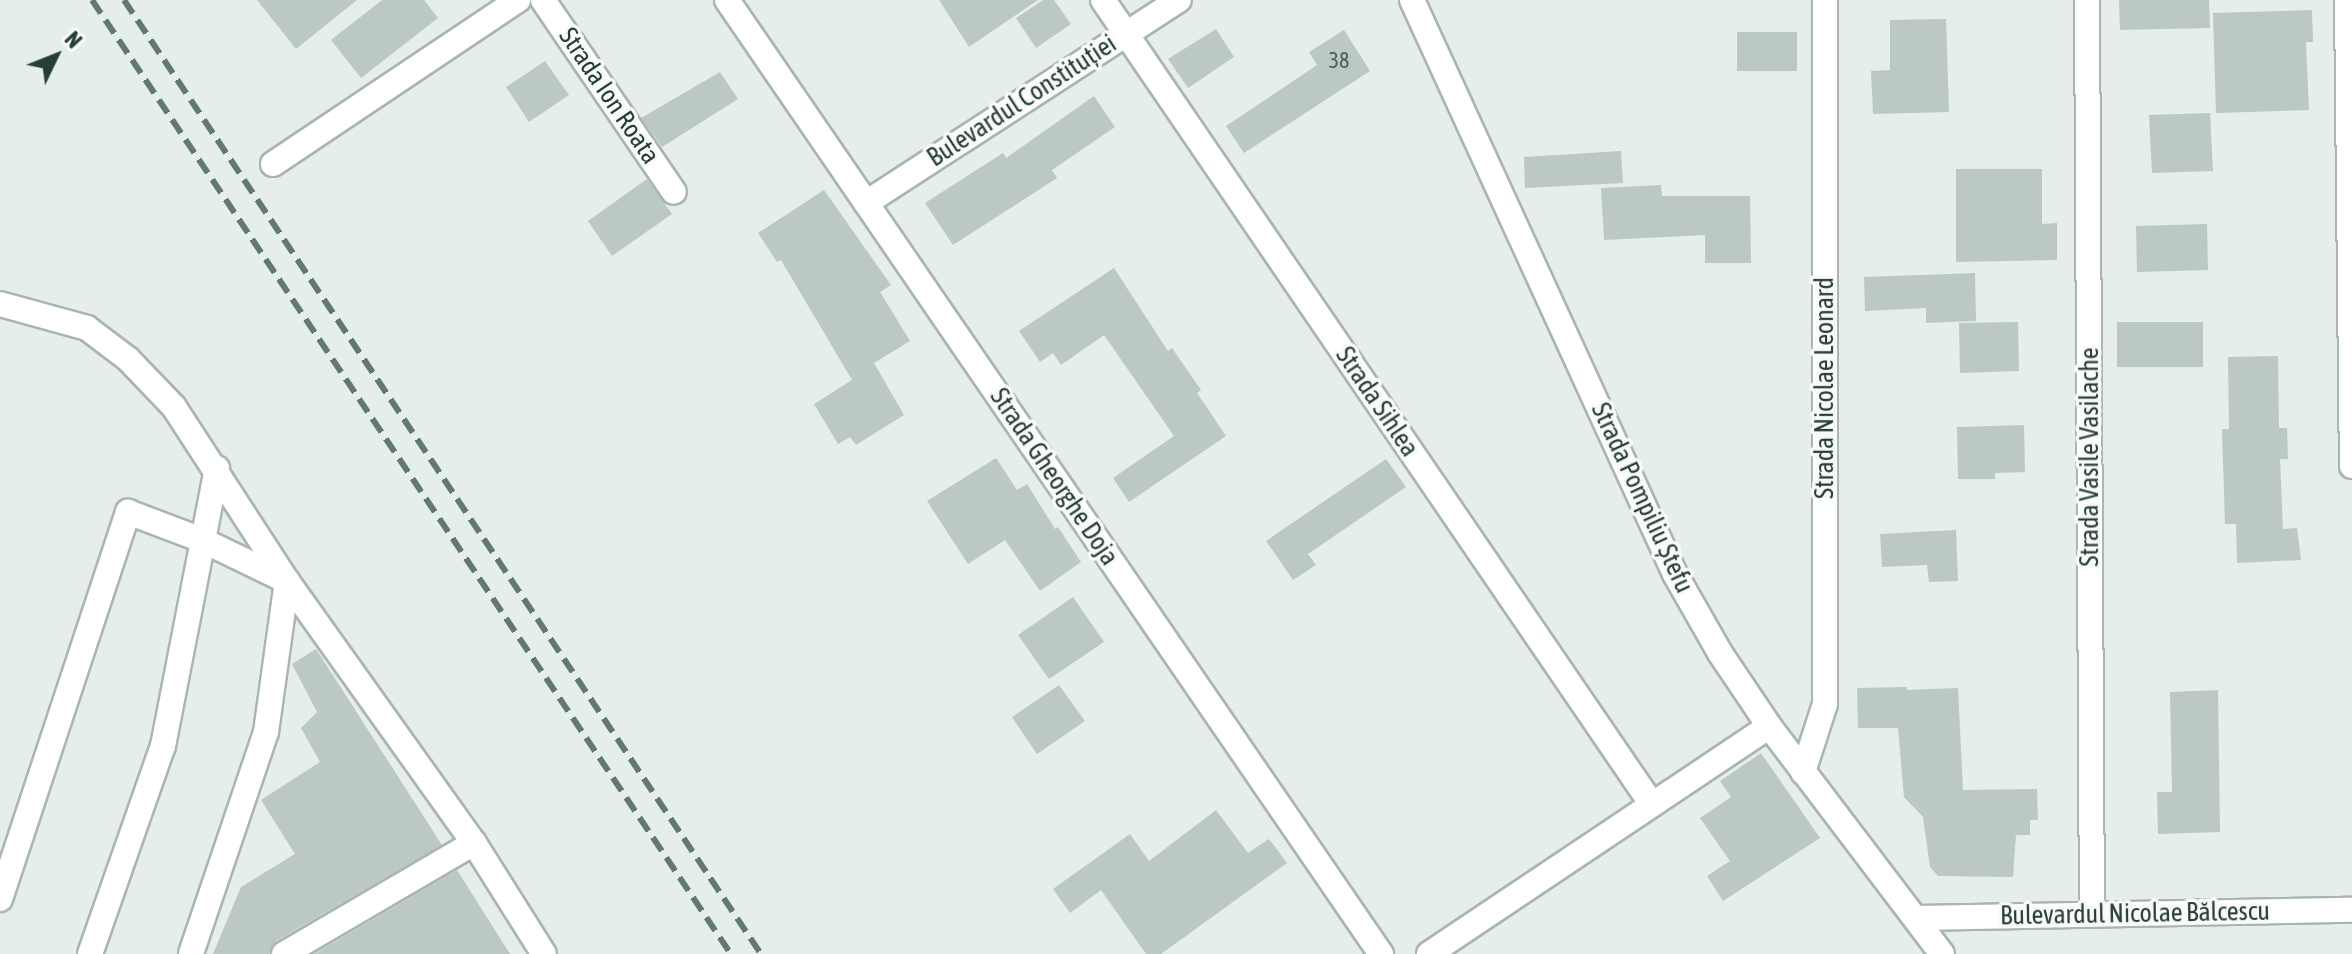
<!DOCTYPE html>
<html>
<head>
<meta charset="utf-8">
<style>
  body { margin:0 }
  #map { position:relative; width:2352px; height:954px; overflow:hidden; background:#e6eee9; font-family:"Asap Condensed",sans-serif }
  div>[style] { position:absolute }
  .building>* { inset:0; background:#bcc8c2 }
  .roads { filter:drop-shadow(2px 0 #a9b6af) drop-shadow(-2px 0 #a9b6af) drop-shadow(0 2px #a9b6af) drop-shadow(0 -2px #a9b6af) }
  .minor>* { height:24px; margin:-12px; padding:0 12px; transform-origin:12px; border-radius:12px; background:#fff }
  .rail>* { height:6px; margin-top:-3px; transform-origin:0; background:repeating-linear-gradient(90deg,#62796f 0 16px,transparent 0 24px) }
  span { translate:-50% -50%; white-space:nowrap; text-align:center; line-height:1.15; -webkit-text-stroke:7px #f7faf8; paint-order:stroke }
  .number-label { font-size:22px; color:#4c6058 }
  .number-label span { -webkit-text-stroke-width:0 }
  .street-label { font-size:26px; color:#273e34 }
  .north { position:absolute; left:16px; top:16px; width:80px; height:80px; -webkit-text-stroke:6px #f7faf8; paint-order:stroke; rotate:47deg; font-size:22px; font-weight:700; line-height:32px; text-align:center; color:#273e34 }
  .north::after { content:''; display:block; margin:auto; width:28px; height:36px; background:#273e34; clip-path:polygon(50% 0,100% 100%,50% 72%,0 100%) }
</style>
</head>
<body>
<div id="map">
  <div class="building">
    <div style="clip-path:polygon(257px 0,357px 0,296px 49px)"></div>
    <div style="clip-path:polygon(382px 0,424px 0,438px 18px,361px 78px,331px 40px)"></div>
    <div style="clip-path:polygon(939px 0,1038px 0,969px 47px)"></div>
    <div style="clip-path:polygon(1043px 0,1054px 0,1071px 24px,1036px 48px,1016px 18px)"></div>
    <div style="clip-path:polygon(2119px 0,2209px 0,2210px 28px,2120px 30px)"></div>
    <div style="clip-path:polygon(2312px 10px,2313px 42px,2306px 42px,2309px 110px,2216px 113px,2213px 13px)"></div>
    <div style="clip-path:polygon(1946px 19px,1949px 112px,1873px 114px,1871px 71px,1890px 70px,1890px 20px)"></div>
    <div style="clip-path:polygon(1216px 29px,1234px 57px,1188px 88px,1168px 59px)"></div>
    <div style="clip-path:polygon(1344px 30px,1370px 71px,1244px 153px,1226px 126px,1317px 65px,1309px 52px)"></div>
    <div style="clip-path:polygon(1737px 32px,1797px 32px,1797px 71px,1737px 71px)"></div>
    <div style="clip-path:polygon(545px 61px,569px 95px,529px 122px,506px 87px)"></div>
    <div style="clip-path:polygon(720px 72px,738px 99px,662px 147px,641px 118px)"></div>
    <div style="clip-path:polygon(1094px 96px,1115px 127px,1052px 170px,1057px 178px,953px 245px,925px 203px,1003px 153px,1006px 158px)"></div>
    <div style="clip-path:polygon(2210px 113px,2213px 171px,2152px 173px,2149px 115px)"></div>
    <div style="clip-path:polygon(1621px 151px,1623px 183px,1525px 188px,1524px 157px)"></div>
    <div style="clip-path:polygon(1956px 169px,2042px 169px,2042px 224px,2057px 223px,2057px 260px,1956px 262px)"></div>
    <div style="clip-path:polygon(647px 179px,672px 214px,612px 256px,588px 221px)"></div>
    <div style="clip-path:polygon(1661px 185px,1662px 196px,1750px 196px,1751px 263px,1705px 263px,1705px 235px,1604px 240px,1601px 188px)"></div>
    <div style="clip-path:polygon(824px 190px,891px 285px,880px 292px,910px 341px,874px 363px,904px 415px,856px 445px,850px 437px,838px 444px,814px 404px,852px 380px,781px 260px,777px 262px,758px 233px)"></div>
    <div style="clip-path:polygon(2207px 224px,2208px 270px,2137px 272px,2136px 226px)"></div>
    <div style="clip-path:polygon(1114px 268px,1168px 351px,1172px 348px,1201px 390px,1197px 393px,1226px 436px,1129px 502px,1113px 478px,1174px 436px,1104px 335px,1061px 365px,1053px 353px,1040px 362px,1019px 331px)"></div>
    <div style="clip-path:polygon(1975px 273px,1976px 321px,1926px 323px,1926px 308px,1865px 311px,1864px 277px)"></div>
    <div style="clip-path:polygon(2018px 322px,2019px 371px,1960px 373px,1959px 323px)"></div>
    <div style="clip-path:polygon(2117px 322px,2203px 322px,2203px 367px,2117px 367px)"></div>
    <div style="clip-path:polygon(2278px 356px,2279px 428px,2287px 428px,2288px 459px,2280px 459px,2283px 529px,2297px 528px,2301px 560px,2237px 563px,2236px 524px,2225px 524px,2222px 429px,2229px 429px,2228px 357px)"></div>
    <div style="clip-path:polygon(2024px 425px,2025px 472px,1995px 473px,1995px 479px,1958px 479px,1957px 427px)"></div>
    <div style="clip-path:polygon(996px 458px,1017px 490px,1027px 484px,1055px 529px,1058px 527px,1081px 562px,1040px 591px,1005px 540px,968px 564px,927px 501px)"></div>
    <div style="clip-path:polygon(1386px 459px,1406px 487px,1308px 554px,1316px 565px,1293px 580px,1266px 541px)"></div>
    <div style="clip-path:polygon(1956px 530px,1958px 581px,1929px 582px,1927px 565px,1882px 567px,1880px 534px)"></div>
    <div style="clip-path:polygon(1073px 597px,1104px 642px,1049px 679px,1018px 635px)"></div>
    <div style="clip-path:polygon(316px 649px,442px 845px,276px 941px,269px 954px,213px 954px,241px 887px,295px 854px,261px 800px,320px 762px,301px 728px,317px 712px,292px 664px)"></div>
    <div style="clip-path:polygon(1059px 685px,1085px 721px,1037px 754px,1012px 717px)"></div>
    <div style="clip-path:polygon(1907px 687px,1907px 690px,1958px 688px,1963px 790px,2037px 789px,2038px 820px,2030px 820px,2030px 835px,2016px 835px,2013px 877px,1938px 876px,1930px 867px,1923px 817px,1904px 797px,1898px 728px,1858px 728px,1857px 688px)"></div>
    <div style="clip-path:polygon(2218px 690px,2220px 832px,2158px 834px,2157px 792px,2172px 792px,2170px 692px)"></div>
    <div style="clip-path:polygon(1761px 753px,1820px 838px,1723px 901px,1707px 876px,1730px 861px,1700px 818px,1731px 797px,1720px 781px)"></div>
    <div style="clip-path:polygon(1216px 810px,1248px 853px,1269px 839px,1287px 863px,1161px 954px,1146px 954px,1101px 890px,1070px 913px,1053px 889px,1130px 834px,1149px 861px)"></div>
    <div style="clip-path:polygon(457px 870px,510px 954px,314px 954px)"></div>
  </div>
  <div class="roads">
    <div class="minor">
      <div style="left:543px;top:0;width:232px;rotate:55.7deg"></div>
      <div style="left:727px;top:0;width:1157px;rotate:55.57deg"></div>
      <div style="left:1103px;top:0;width:972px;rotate:55.69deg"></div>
      <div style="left:1412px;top:0;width:631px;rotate:65.38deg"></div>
      <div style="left:1675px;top:574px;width:91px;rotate:60.3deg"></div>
      <div style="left:1720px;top:653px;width:88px;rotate:56.1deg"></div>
      <div style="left:1769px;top:726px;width:286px;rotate:52.8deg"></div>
      <div style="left:2087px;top:0;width:914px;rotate:89.69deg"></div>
      <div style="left:2347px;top:0;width:466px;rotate:89.4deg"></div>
      <div style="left:273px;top:164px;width:295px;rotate:-33.8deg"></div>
      <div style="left:866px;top:203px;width:373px;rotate:-33deg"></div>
      <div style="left:0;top:304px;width:90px;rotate:15.4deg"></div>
      <div style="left:87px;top:328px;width:51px;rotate:37.1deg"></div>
      <div style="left:128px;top:359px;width:66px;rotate:46.2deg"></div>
      <div style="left:174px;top:407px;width:207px;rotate:57deg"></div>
      <div style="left:287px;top:581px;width:322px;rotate:54.5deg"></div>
      <div style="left:474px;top:843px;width:131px;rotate:57.8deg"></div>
      <div style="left:1803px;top:772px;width:71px;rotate:-72.1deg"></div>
      <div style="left:1825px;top:704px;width:704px;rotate:-90deg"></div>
      <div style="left:0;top:899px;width:408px;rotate:-71.7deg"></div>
      <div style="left:128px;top:512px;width:79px;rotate:20.7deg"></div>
      <div style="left:202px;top:540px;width:94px;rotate:25.8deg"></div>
      <div style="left:287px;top:581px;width:152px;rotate:97.9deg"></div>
      <div style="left:266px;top:732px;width:234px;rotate:108.7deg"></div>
      <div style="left:1918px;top:918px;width:434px;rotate:-1.1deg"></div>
      <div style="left:90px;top:954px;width:220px;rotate:-70.7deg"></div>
      <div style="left:163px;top:746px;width:283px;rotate:-79deg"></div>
      <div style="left:284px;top:954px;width:220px;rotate:-30.3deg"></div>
      <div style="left:1429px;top:954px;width:409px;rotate:-33.8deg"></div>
    </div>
  </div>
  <div class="rail">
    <div style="left:92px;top:0;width:1148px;rotate:56.19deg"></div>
    <div style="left:124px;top:0;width:1147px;rotate:56.27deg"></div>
  </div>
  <div class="number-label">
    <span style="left:1339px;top:61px">38</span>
  </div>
  <div class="street-label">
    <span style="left:609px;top:96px;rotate:56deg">Strada Ion Roata</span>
    <span style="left:1022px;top:101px;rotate:-33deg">Bulevardul Constituției</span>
    <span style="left:1825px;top:388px;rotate:-90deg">Strada Nicolae Leonard</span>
    <span style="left:1377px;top:402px;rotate:56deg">Strada Sihlea</span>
    <span style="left:2090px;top:457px;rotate:-90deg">Strada Vasile Vasilache</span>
    <span style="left:1054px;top:477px;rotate:56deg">Strada Gheorghe Doja</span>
    <span style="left:1642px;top:498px;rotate:65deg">Strada Pompiliu Ștefu</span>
    <span style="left:2135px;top:914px;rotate:-1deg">Bulevardul Nicolae Bălcescu</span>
  </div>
  <div class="north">N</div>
</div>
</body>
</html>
